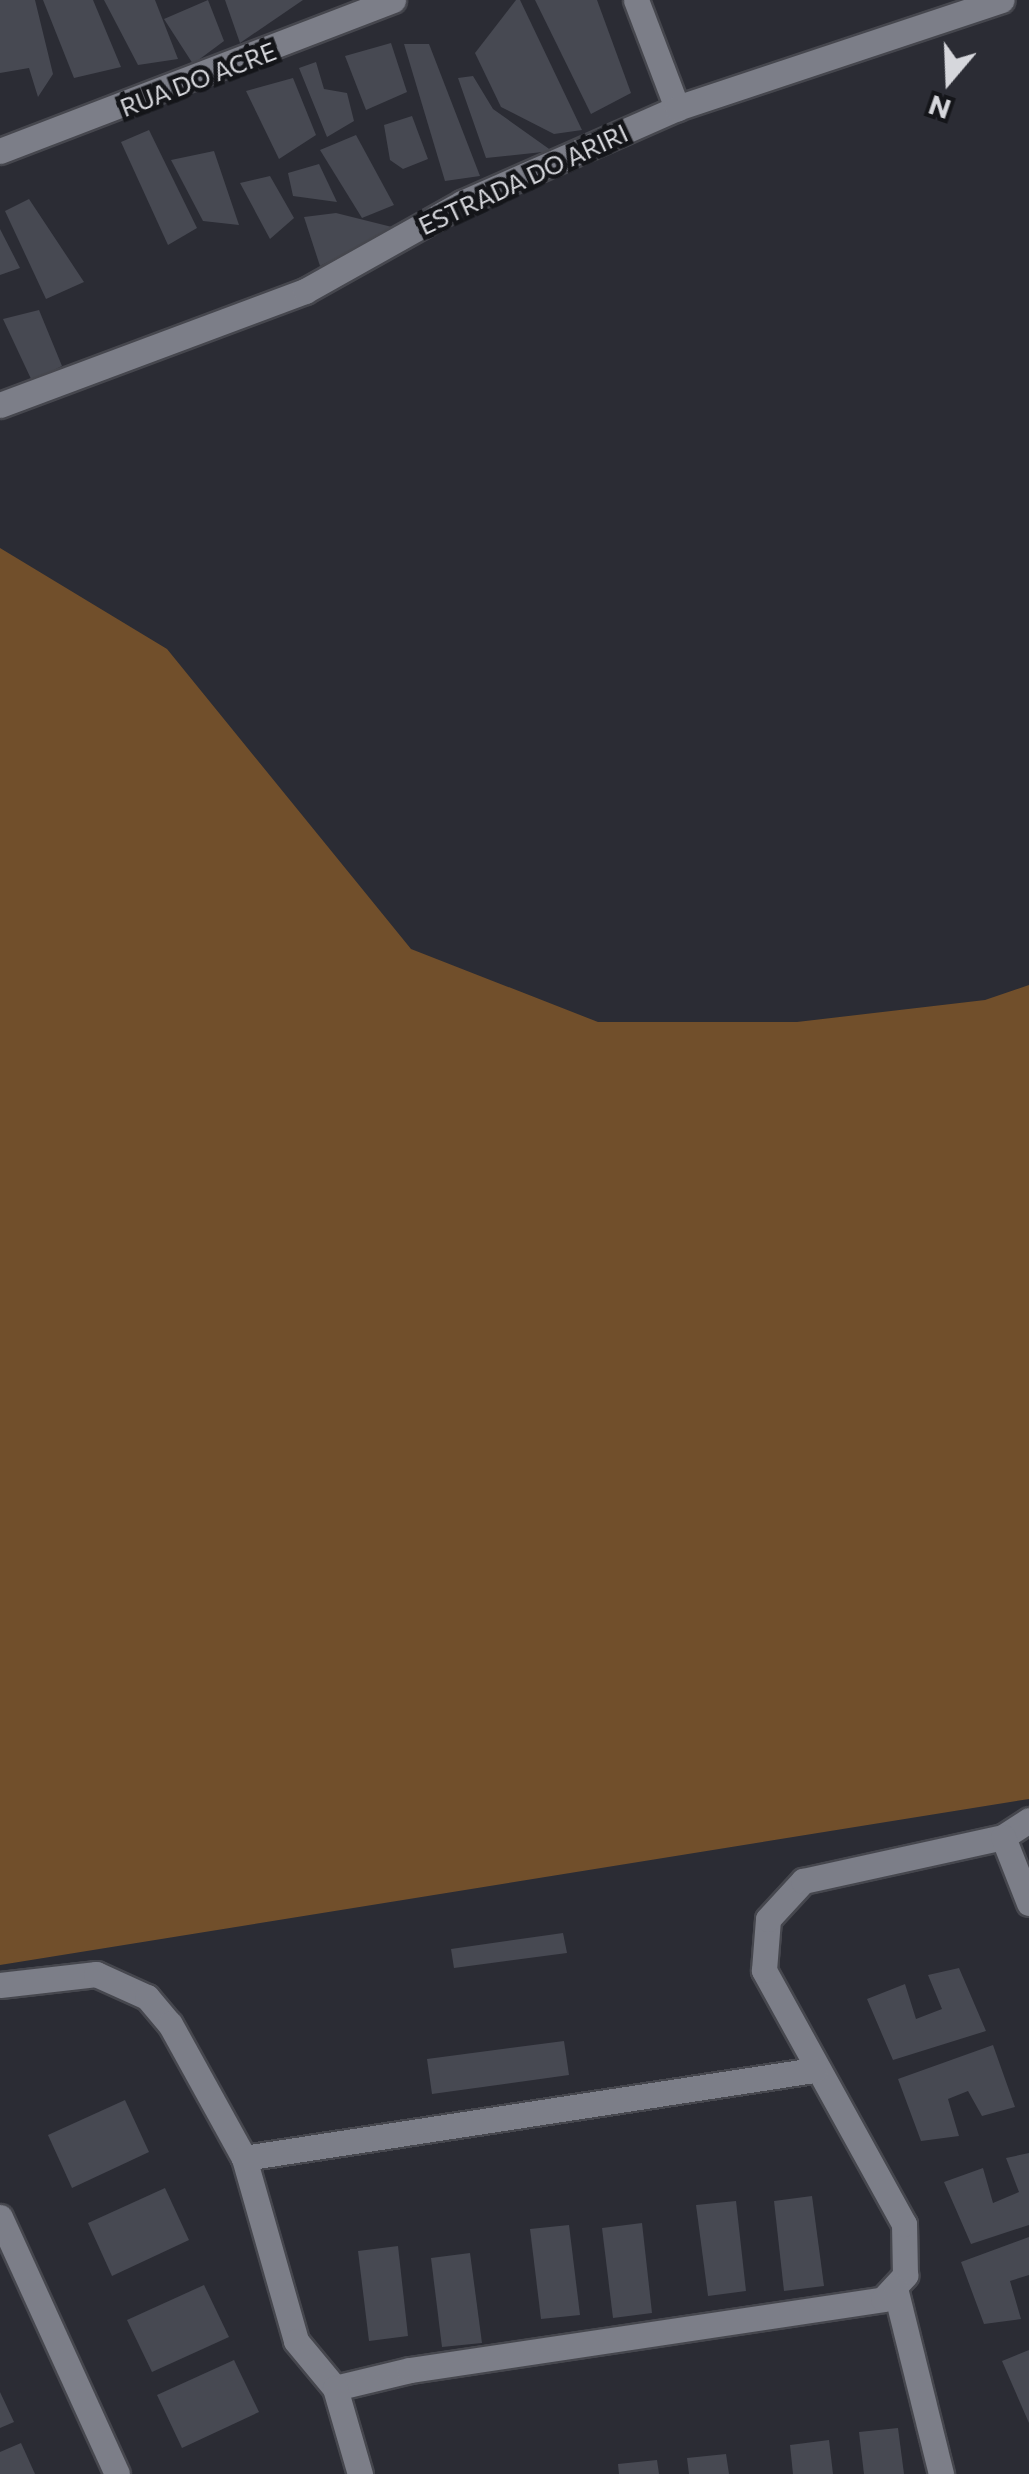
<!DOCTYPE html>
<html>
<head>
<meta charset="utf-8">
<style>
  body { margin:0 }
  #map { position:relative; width:1029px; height:2474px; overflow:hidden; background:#2b2c34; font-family:Commissioner,sans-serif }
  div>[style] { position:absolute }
  .forest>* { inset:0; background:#714f2b }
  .building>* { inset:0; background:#474952 }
  .roads { filter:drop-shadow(2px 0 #46474e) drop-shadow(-2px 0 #46474e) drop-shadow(0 2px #46474e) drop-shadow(0 -2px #46474e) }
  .street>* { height:25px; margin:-12.5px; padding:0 12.5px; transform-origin:12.5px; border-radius:12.5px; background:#7c7e88 }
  span { translate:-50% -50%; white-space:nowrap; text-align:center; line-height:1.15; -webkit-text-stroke:9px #141519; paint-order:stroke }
  .street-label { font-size:25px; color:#d6d7dc }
  .north { position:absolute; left:899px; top:30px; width:100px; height:100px; -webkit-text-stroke:8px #141519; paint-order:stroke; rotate:199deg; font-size:28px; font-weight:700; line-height:40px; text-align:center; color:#d6d7dc }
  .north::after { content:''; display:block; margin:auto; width:35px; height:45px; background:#d6d7dc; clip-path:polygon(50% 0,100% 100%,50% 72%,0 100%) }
</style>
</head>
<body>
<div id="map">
  <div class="forest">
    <div style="clip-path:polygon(0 548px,167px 649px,411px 949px,598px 1022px,797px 1022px,985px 1000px,1029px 985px,1029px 1799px,0 1965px)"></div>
  </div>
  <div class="building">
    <div style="clip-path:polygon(0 0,35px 0,53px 74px,38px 97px,29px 68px,0 73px)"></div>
    <div style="clip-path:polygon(43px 0,93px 0,121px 67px,74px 78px)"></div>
    <div style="clip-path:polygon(104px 0,155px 0,178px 59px,138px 65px)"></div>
    <div style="clip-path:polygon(208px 0,224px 41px,193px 64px,164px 19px)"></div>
    <div style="clip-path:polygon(225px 0,303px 0,240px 43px)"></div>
    <div style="clip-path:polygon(516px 0,520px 0,582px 130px,554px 134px,501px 107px,475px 53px)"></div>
    <div style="clip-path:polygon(535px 0,597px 0,631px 93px,591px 114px)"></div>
    <div style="clip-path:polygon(391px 43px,407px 92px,366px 110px,345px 56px)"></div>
    <div style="clip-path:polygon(404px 44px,429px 44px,480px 176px,445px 181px)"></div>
    <div style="clip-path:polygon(316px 62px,324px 89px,347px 93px,354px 121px,327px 137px,299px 68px)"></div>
    <div style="clip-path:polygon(473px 76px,493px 109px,552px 151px,486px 158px,458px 78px)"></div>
    <div style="clip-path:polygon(293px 78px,316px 135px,279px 159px,246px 91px)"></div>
    <div style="clip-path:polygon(412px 116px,428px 159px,403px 169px,390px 160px,384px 125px)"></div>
    <div style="clip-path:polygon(149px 130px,197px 228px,168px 245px,121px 142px)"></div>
    <div style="clip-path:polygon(356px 135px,394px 205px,362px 218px,320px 150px)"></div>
    <div style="clip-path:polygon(214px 151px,239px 225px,203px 221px,171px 160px)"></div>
    <div style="clip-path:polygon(319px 164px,337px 202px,293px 196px,288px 173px)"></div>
    <div style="clip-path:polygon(270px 176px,294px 218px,270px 239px,240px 183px)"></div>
    <div style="clip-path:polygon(29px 199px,84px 282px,46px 299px,5px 211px)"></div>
    <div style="clip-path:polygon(336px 213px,396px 228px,320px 266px,304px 217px)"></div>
    <div style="clip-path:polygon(0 229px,20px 268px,0 275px)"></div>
    <div style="clip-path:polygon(39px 310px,62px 366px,32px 381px,3px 319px)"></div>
    <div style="clip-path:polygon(563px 1933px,567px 1953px,454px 1968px,451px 1949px)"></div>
    <div style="clip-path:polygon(959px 1968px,986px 2031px,893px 2060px,867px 1999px,905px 1984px,916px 2019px,942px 2009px,928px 1975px)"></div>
    <div style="clip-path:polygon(564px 2041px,569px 2075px,432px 2094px,427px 2059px)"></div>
    <div style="clip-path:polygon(993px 2045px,1015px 2107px,982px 2116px,968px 2091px,948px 2099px,959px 2136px,921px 2141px,898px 2079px)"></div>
    <div style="clip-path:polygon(125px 2100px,149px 2152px,72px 2188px,48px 2135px)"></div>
    <div style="clip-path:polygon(1029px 2153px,1029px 2225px,971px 2244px,944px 2182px,983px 2168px,993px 2203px,1019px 2192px,1006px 2158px)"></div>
    <div style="clip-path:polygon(165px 2188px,189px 2240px,112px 2276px,88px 2223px)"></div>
    <div style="clip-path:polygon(812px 2196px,824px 2286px,784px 2291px,774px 2201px)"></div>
    <div style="clip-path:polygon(736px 2201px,746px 2291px,708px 2296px,696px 2205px)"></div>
    <div style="clip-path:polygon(642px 2223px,652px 2313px,613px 2318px,602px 2228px)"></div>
    <div style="clip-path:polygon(569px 2225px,580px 2315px,541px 2319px,530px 2229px)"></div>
    <div style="clip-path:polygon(1029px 2237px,1029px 2275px,1010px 2281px,1021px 2319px,984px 2324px,961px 2262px)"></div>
    <div style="clip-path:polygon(398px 2246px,408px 2336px,369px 2341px,358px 2251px)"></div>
    <div style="clip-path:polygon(470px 2253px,482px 2343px,442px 2347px,431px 2258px)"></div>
    <div style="clip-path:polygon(204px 2285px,229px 2337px,152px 2372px,127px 2320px)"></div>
    <div style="clip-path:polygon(1029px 2350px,1029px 2423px,1002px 2361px)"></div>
    <div style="clip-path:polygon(234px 2360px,259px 2412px,182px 2448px,157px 2395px)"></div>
    <div style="clip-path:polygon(0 2392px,14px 2422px,0 2428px)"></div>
    <div style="clip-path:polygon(898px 2428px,904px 2474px,864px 2474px,859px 2432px)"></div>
    <div style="clip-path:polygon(829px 2440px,833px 2474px,793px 2474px,790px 2445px)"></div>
    <div style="clip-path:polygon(21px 2443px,35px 2474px,0 2474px,0 2452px)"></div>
    <div style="clip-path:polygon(726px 2454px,729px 2474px,689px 2474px,687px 2458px)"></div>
    <div style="clip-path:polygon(657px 2460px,659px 2474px,619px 2474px,618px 2464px)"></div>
  </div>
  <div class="roads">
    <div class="street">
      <div style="left:636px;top:0;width:116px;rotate:69.2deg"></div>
      <div style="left:0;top:151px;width:421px;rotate:-21deg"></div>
      <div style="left:0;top:405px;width:326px;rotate:-20.5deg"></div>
      <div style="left:305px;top:291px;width:180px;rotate:-29.3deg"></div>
      <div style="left:462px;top:203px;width:235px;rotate:-23.8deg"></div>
      <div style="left:677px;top:108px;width:342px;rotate:-18.4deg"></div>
      <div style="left:1003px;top:1837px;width:31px;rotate:-33deg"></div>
      <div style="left:0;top:1985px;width:97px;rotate:-6.5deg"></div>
      <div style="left:96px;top:1974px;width:56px;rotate:24.3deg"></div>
      <div style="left:147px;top:1997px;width:35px;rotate:50deg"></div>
      <div style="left:170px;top:2024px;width:153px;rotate:61.1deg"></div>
      <div style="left:244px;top:2158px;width:190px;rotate:74.1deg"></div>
      <div style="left:296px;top:2341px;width:61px;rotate:50.3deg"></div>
      <div style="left:335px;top:2388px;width:77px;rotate:-13.5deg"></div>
      <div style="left:410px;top:2370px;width:478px;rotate:-8.5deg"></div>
      <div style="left:883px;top:2299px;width:33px;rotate:-47deg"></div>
      <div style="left:905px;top:2275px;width:51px;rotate:-91.1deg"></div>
      <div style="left:904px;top:2224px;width:290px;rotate:-118.9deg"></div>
      <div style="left:764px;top:1970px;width:51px;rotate:-85.5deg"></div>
      <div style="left:768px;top:1919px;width:52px;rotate:-47.4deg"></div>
      <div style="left:803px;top:1881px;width:205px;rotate:-12.4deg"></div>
      <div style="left:1003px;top:1837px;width:71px;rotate:68.5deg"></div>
      <div style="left:244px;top:2158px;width:577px;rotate:-8.78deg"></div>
      <div style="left:0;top:2217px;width:282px;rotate:65.5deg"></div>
      <div style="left:895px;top:2288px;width:192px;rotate:76.1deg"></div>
      <div style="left:335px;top:2388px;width:90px;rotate:73.8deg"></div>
    </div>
  </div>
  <div class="street-label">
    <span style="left:198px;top:79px;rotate:-21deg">RUA DO ACRE</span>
    <span style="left:523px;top:179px;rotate:-25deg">ESTRADA DO ARIRI</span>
  </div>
  <div class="north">N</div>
</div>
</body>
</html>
